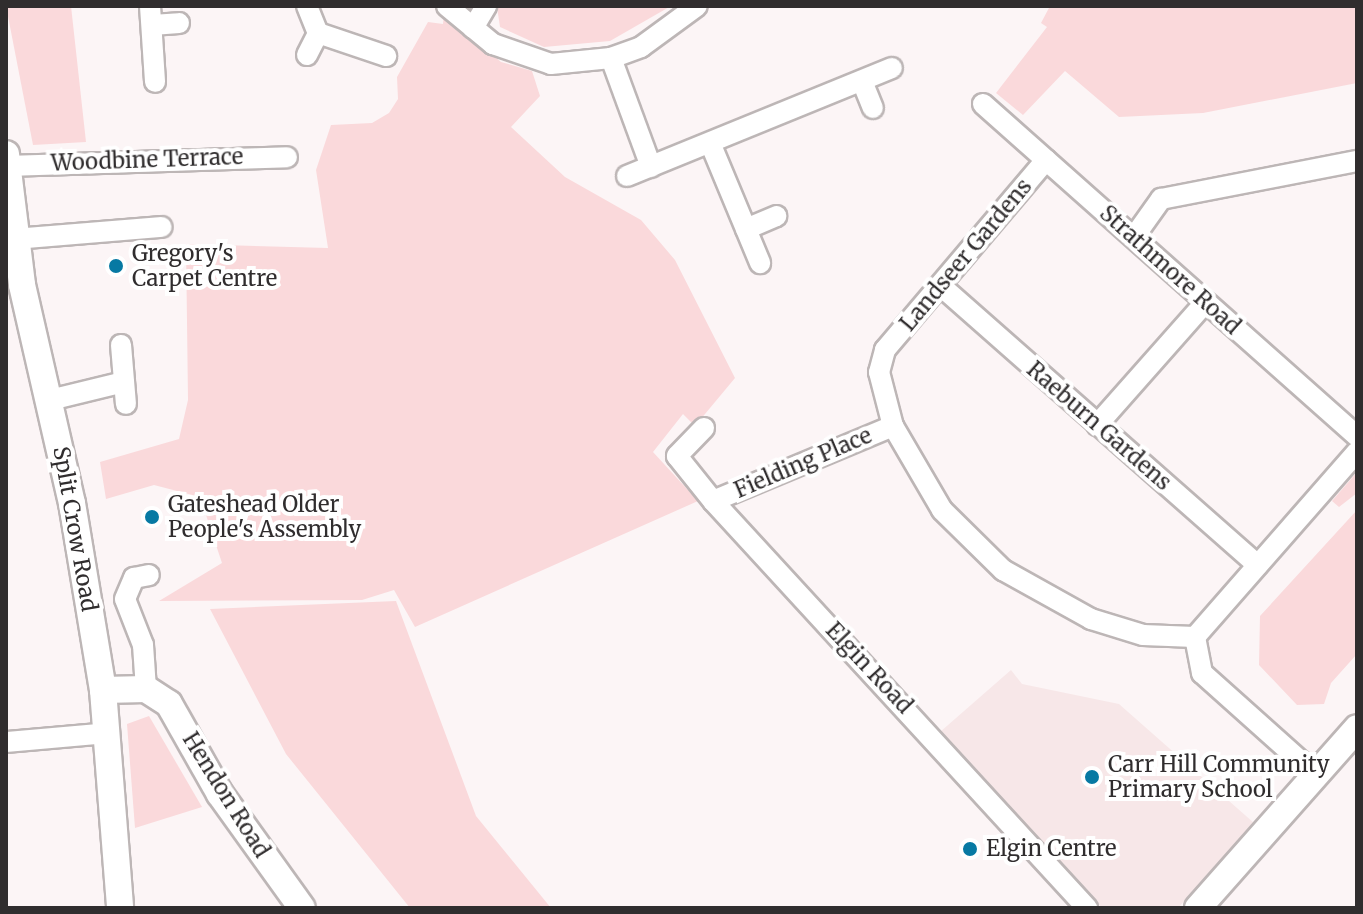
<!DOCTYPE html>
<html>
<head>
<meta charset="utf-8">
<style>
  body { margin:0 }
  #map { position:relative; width:1363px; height:914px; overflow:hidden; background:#fcf5f6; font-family:Merriweather,serif }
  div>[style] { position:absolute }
  .built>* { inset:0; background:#f7e7e8 }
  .green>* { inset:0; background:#fad9db }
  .roads { filter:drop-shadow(2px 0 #bdb6b6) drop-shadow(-2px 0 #bdb6b6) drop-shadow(0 2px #bdb6b6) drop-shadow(0 -2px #bdb6b6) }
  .minor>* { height:20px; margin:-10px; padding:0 10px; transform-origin:10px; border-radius:10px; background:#fff }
  .tertiary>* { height:26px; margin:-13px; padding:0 13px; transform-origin:13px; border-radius:13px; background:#fff }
  .dots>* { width:22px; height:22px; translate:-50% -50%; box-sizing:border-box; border:4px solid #fff; border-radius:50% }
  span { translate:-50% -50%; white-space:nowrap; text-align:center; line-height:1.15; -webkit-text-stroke:8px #fff; paint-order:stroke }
  .street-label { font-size:22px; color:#302d2e }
  .poi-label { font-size:22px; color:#302d2e }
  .left { translate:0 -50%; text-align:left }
  .frame { position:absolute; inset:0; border:8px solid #302d2e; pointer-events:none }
</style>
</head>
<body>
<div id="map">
  <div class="built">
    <div style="clip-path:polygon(1011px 670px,1022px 684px,1119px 704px,1254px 823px,1178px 908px,1102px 908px,940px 732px)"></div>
  </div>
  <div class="green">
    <div style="clip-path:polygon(6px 6px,71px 6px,86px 142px,33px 145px)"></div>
    <div style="clip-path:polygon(671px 6px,610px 41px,544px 47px,500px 27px,497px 7px)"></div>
    <div style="clip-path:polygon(1050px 6px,1357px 6px,1357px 83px,1203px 113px,1119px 117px,1065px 71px,1023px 115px,996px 93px,1047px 27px,1041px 23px)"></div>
    <div style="clip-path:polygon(444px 13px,501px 62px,532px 71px,540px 96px,511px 127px,565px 177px,641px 220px,675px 260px,735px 378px,695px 426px,683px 414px,653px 452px,698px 501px,415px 627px,394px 590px,362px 600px,159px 601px,222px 563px,200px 497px,154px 485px,106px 499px,100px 462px,179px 439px,188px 400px,186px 244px,328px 248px,316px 170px,331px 125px,372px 123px,389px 113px,398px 99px,397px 77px,428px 22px,443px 24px)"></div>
    <div style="clip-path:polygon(1357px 472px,1357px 493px,1339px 507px,1332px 501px)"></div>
    <div style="clip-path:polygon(1357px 510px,1357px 654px,1331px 683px,1324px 704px,1297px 705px,1259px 665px,1260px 616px)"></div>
    <div style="clip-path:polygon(396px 601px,476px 816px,551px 908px,410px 908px,286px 754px,210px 609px)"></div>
    <div style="clip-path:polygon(149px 716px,202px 807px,135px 828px,127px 724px)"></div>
  </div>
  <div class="roads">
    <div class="minor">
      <div style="left:150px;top:6px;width:76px;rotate:86.2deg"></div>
      <div style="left:307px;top:6px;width:29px;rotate:68deg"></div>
      <div style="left:318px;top:33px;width:72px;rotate:18.7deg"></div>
      <div style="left:447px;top:6px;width:60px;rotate:39.6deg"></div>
      <div style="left:493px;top:44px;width:61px;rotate:19deg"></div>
      <div style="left:551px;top:64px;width:60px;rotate:-5.7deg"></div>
      <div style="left:611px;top:58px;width:32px;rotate:-20deg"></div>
      <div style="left:641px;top:47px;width:69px;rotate:-36.2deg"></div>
      <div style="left:152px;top:25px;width:27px;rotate:-4deg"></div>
      <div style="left:473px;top:28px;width:26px;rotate:-59deg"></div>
      <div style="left:307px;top:55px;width:25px;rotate:-63deg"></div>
      <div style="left:611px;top:58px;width:116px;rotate:69.8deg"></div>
      <div style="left:862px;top:81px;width:29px;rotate:68deg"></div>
      <div style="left:983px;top:104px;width:500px;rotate:41.6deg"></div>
      <div style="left:711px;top:145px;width:128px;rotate:67.4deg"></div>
      <div style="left:1046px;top:160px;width:249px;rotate:130.3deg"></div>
      <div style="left:885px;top:350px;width:23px;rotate:105deg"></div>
      <div style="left:879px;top:372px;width:56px;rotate:75.5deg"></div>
      <div style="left:893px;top:426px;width:97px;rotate:59.7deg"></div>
      <div style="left:942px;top:510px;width:86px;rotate:44.5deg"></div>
      <div style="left:1003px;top:570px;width:101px;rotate:29.1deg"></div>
      <div style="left:1091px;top:619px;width:54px;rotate:17.1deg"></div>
      <div style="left:1143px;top:635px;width:52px;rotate:2.2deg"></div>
      <div style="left:1195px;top:637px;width:37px;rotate:79deg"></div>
      <div style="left:1202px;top:673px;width:153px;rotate:41.8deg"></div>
      <div style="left:8px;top:166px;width:279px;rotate:-1.8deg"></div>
      <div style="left:627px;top:176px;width:286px;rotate:-22.2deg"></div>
      <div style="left:746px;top:229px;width:33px;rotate:-23deg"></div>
      <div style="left:1134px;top:237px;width:47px;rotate:-54.6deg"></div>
      <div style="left:1161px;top:199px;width:200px;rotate:-11deg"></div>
      <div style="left:15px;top:239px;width:147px;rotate:-4.7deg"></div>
      <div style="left:941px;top:286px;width:422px;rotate:41.4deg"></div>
      <div style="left:121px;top:345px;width:59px;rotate:85.2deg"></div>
      <div style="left:50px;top:400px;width:76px;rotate:-13.7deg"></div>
      <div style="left:1097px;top:425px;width:164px;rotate:-48.5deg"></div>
      <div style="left:704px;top:428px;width:39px;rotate:134deg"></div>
      <div style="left:677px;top:456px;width:58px;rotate:51.3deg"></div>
      <div style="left:713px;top:501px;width:553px;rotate:47.42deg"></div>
      <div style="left:713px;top:501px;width:195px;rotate:-22.6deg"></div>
      <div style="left:1195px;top:637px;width:246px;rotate:-48.8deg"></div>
      <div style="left:146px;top:689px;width:44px;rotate:-93.9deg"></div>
      <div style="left:143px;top:645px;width:49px;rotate:-111.4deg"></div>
      <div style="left:125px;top:599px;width:23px;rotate:-67deg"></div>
      <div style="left:134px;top:578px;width:15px;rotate:-11deg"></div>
      <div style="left:6px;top:742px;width:103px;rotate:-5deg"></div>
    </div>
    <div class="tertiary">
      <div style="left:6px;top:154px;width:132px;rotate:83deg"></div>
      <div style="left:22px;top:285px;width:224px;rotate:77.1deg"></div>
      <div style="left:72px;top:503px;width:190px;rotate:80.6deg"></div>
      <div style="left:103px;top:690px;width:219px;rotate:85.5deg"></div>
      <div style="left:103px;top:690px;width:43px;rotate:-1.3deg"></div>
      <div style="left:146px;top:689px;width:27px;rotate:33deg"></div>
      <div style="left:169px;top:704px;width:103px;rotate:60.5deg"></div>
      <div style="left:220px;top:794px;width:140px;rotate:54.3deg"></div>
      <div style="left:1198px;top:908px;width:240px;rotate:-48.5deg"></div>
    </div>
  </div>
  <div class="dots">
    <div style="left:116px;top:266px;background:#0779a3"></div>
    <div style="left:152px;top:517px;background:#0779a3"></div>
    <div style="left:1092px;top:777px;background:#0779a3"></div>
    <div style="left:970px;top:849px;background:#0779a3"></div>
  </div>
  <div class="street-label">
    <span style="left:147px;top:160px;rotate:-2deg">Woodbine Terrace</span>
    <span style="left:966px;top:255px;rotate:-50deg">Landseer Gardens</span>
    <span style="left:1170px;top:270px;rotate:42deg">Strathmore Road</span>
    <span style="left:1099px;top:426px;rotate:41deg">Raeburn Gardens</span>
    <span style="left:803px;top:463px;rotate:-23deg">Fielding Place</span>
    <span style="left:75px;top:529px;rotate:80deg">Split Crow Road</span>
    <span style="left:869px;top:668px;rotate:47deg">Elgin Road</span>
    <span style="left:226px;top:795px;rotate:58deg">Hendon Road</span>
  </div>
  <div class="poi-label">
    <span class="left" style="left:132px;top:266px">Gregory's<br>Carpet Centre</span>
    <span class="left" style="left:168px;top:517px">Gateshead Older<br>People's Assembly</span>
    <span class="left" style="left:1108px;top:777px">Carr Hill Community<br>Primary School</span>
    <span class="left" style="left:986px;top:849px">Elgin Centre</span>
  </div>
  <div class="frame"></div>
</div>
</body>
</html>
